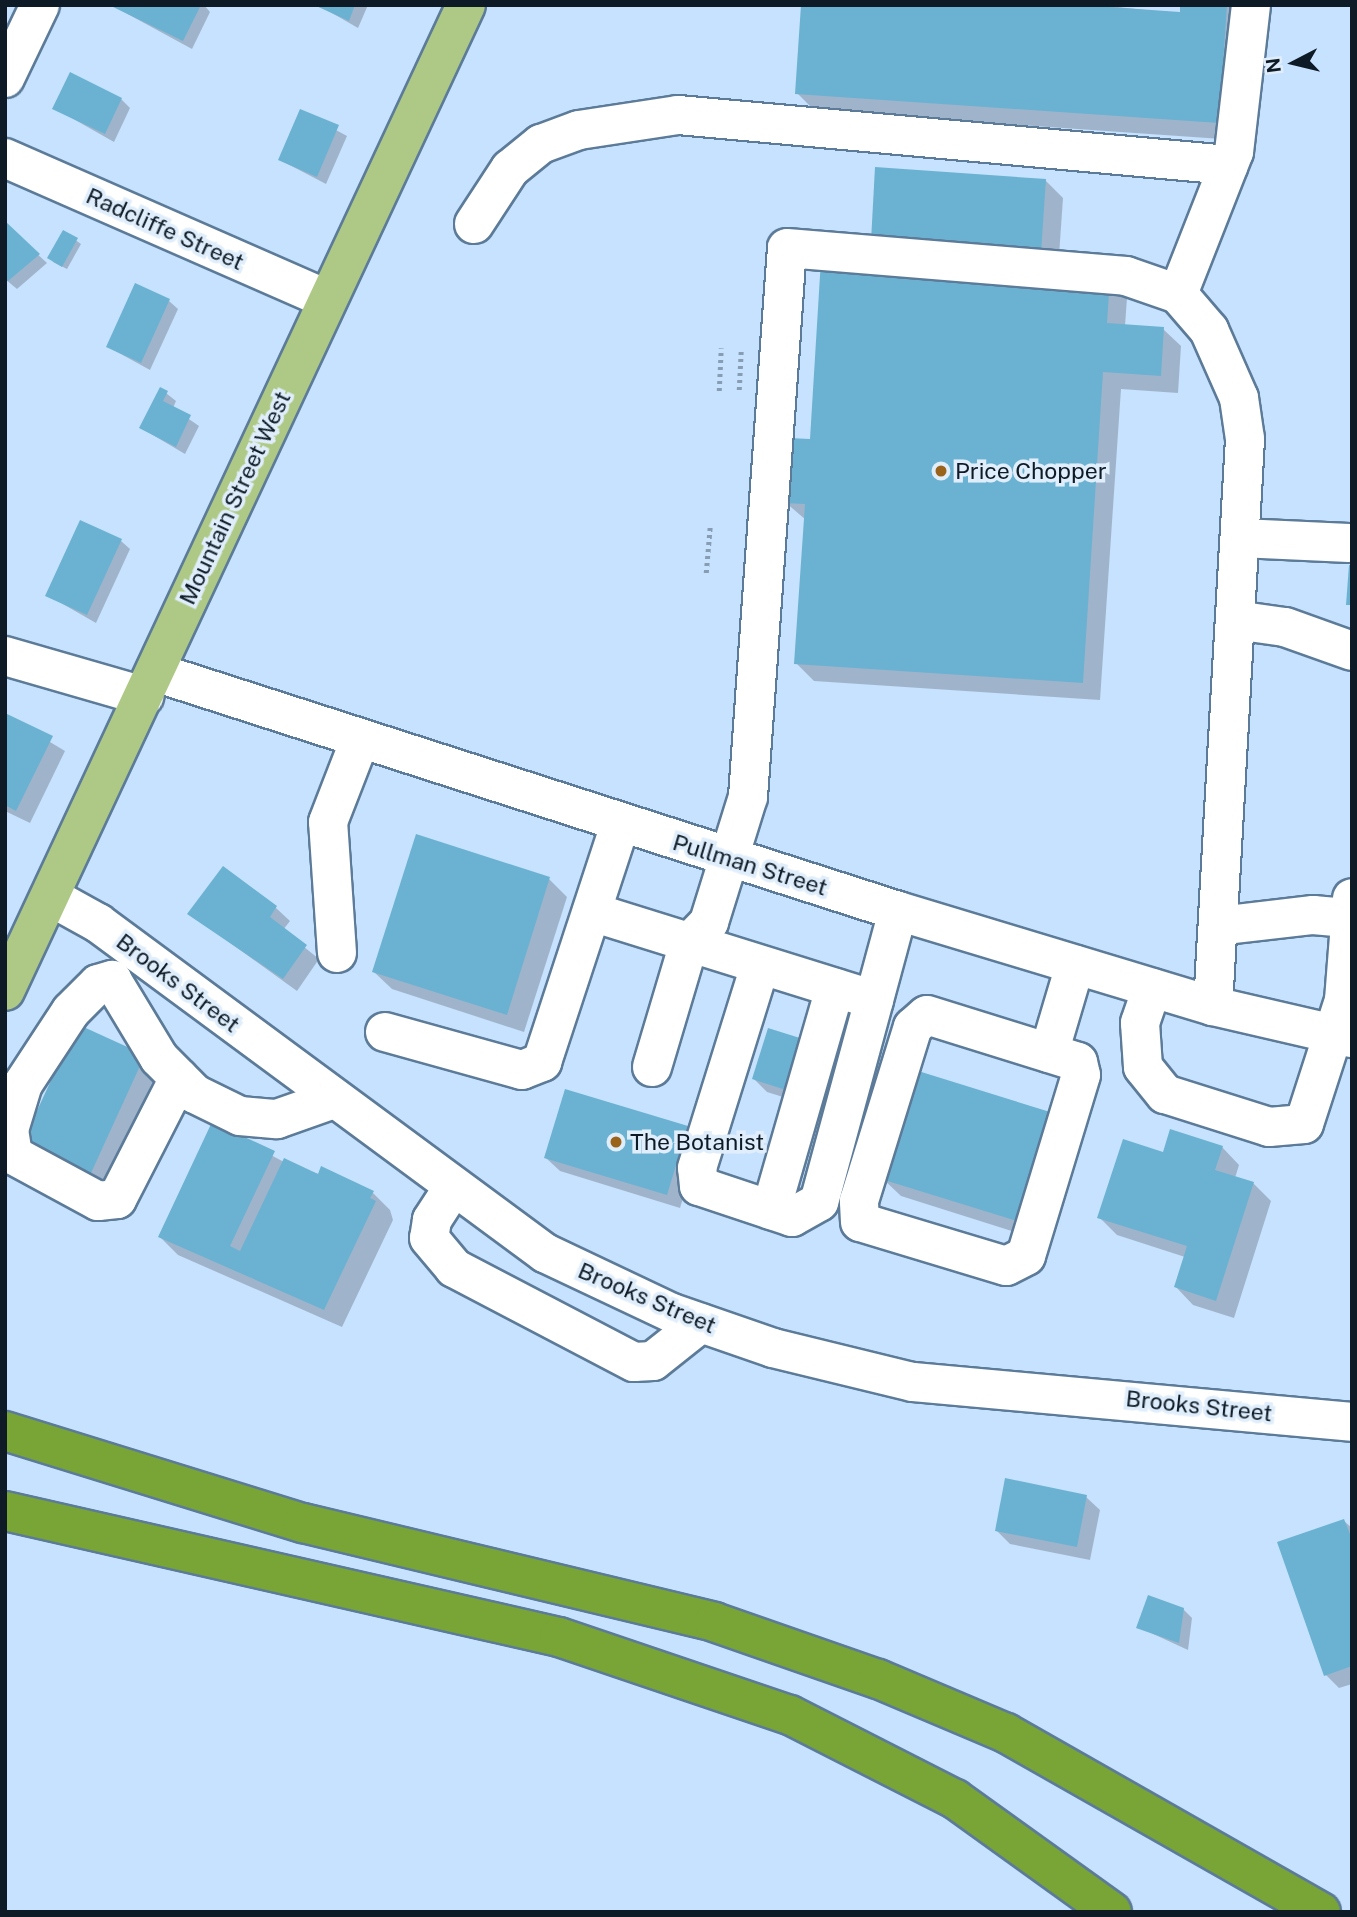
<!DOCTYPE html>
<html>
<head>
<meta charset="utf-8">
<style>
  body { margin:0 }
  #map { position:relative; width:1357px; height:1917px; overflow:hidden; background:#c7e2fe; font-family:"Public Sans",sans-serif }
  div>[style] { position:absolute }
  .shadow>* { inset:0; background:#0003 }
  .building>* { inset:0; background:#6bb2d2 }
  .path>* { height:4.5px; margin-top:-2.25px; transform-origin:0; background:repeating-linear-gradient(90deg,#879db3 0 3.5px,transparent 0 7px) }
  .roads { filter:drop-shadow(2px 0 #5c7b99) drop-shadow(-2px 0 #5c7b99) drop-shadow(0 2px #5c7b99) drop-shadow(0 -2px #5c7b99) }
  .minor>* { height:38px; margin:-19px; padding:0 19px; transform-origin:19px; border-radius:19px; background:#fff }
  .major>* { height:38px; margin:-19px; padding:0 19px; transform-origin:19px; border-radius:19px; background:#aec986 }
  .highway>* { height:38px; margin:-19px; padding:0 19px; transform-origin:19px; border-radius:19px; background:#78a535 }
  .dots>* { width:19px; height:19px; translate:-50% -50%; box-sizing:border-box; border:4px solid #e0eefc; border-radius:50% }
  span { translate:-50% -50%; white-space:nowrap; text-align:center; line-height:1.15; -webkit-text-stroke:7px #e0eefc; paint-order:stroke }
  .street-label { font-size:23px; color:#0e1b27 }
  .poi-label { font-size:23px; color:#0e1b27 }
  .left { translate:0 -50%; text-align:left }
  .frame { position:absolute; inset:0; border:7px solid #0e1b27; pointer-events:none }
  .north { position:absolute; left:1259px; top:28px; width:70px; height:70px; -webkit-text-stroke:5px #e0eefc; paint-order:stroke; rotate:263deg; font-size:19px; font-weight:700; line-height:28px; text-align:center; color:#0e1b27 }
  .north::after { content:''; display:block; margin:auto; width:24px; height:32px; background:#0e1b27; clip-path:polygon(50% 0,100% 100%,50% 72%,0 100%) }
</style>
</head>
<body>
<div id="map">
  <div class="shadow">
    <div style="clip-path:polygon(111px 5px,204px 5px,210px 12px,192px 49px)"></div>
    <div style="clip-path:polygon(318px 5px,368px 5px,358px 28px)"></div>
    <div style="clip-path:polygon(803px 5px,1099px 5px,1182px 14px,1182px 5px,1245px 5px,1236px 140px,815px 111px,797px 93px)"></div>
    <div style="clip-path:polygon(121px 99px,130px 108px,114px 142px,54px 108px)"></div>
    <div style="clip-path:polygon(301px 111px,347px 136px,326px 184px,280px 160px)"></div>
    <div style="clip-path:polygon(1045px 180px,1063px 198px,1058px 270px,890px 258px)"></div>
    <div style="clip-path:polygon(5px 224px,47px 263px,17px 289px,5px 279px)"></div>
    <div style="clip-path:polygon(64px 232px,81px 244px,67px 269px,53px 262px)"></div>
    <div style="clip-path:polygon(1109px 280px,1127px 298px,1125px 326px,1163px 329px,1181px 346px,1178px 393px,1121px 389px,1100px 700px,814px 681px,796px 663px,806px 520px,785px 502px,811px 441px)"></div>
    <div style="clip-path:polygon(169px 301px,178px 309px,150px 370px,108px 347px)"></div>
    <div style="clip-path:polygon(161px 389px,176px 401px,173px 408px,199px 426px,185px 454px,141px 428px)"></div>
    <div style="clip-path:polygon(121px 541px,130px 549px,96px 623px,47px 595px)"></div>
    <div style="clip-path:polygon(5px 715px,65px 751px,30px 823px,5px 811px)"></div>
    <div style="clip-path:polygon(417px 837px,549px 879px,567px 897px,524px 1032px,392px 989px,374px 972px)"></div>
    <div style="clip-path:polygon(223px 869px,276px 908px,290px 921px,283px 930px,319px 959px,297px 991px,190px 914px)"></div>
    <div style="clip-path:polygon(78px 1026px,158px 1070px,104px 1185px,38px 1154px)"></div>
    <div style="clip-path:polygon(850px 1056px,831px 1112px,767px 1092px,754px 1079px)"></div>
    <div style="clip-path:polygon(916px 1072px,1034px 1238px,901px 1196px,883px 1179px)"></div>
    <div style="clip-path:polygon(213px 1124px,284px 1162px,373px 1193px,390px 1210px,393px 1220px,342px 1327px,178px 1255px,160px 1237px)"></div>
    <div style="clip-path:polygon(687px 1128px,700px 1141px,680px 1208px,560px 1171px,546px 1158px)"></div>
    <div style="clip-path:polygon(1222px 1147px,1239px 1165px,1235px 1178px,1253px 1183px,1271px 1201px,1234px 1318px,1193px 1305px,1176px 1287px,1185px 1257px,1117px 1235px,1099px 1217px,1164px 1154px)"></div>
    <div style="clip-path:polygon(1086px 1497px,1100px 1510px,1090px 1560px,1010px 1544px,997px 1531px)"></div>
    <div style="clip-path:polygon(1344px 1521px,1352px 1528px,1352px 1684px,1339px 1688px,1326px 1675px)"></div>
    <div style="clip-path:polygon(1183px 1609px,1192px 1618px,1188px 1650px,1138px 1627px)"></div>
  </div>
  <div class="building">
    <div style="clip-path:polygon(109px 5px,201px 5px,183px 41px)"></div>
    <div style="clip-path:polygon(314px 5px,355px 5px,349px 21px)"></div>
    <div style="clip-path:polygon(801px 5px,1081px 5px,1180px 12px,1180px 5px,1227px 5px,1219px 123px,795px 94px)"></div>
    <div style="clip-path:polygon(70px 72px,122px 98px,105px 134px,52px 109px)"></div>
    <div style="clip-path:polygon(300px 109px,339px 125px,317px 177px,278px 160px)"></div>
    <div style="clip-path:polygon(875px 167px,1046px 179px,1041px 253px,871px 241px)"></div>
    <div style="clip-path:polygon(5px 221px,40px 254px,8px 281px,5px 279px)"></div>
    <div style="clip-path:polygon(63px 230px,78px 238px,62px 267px,47px 258px)"></div>
    <div style="clip-path:polygon(821px 259px,1110px 278px,1107px 323px,1164px 327px,1161px 376px,1103px 372px,1083px 683px,794px 664px,805px 504px,783px 503px,788px 438px,810px 439px)"></div>
    <div style="clip-path:polygon(135px 283px,170px 299px,141px 363px,106px 347px)"></div>
    <div style="clip-path:polygon(160px 387px,168px 391px,163px 401px,191px 415px,176px 447px,139px 428px)"></div>
    <div style="clip-path:polygon(80px 520px,122px 539px,87px 615px,45px 596px)"></div>
    <div style="clip-path:polygon(1349px 565px,1352px 565px,1352px 605px,1346px 605px)"></div>
    <div style="clip-path:polygon(5px 713px,53px 736px,16px 811px,5px 805px)"></div>
    <div style="clip-path:polygon(416px 834px,550px 877px,507px 1015px,372px 972px)"></div>
    <div style="clip-path:polygon(223px 866px,277px 906px,270px 917px,307px 945px,283px 979px,187px 914px)"></div>
    <div style="clip-path:polygon(77px 1024px,145px 1055px,91px 1173px,23px 1141px)"></div>
    <div style="clip-path:polygon(768px 1028px,851px 1054px,835px 1106px,752px 1079px)"></div>
    <div style="clip-path:polygon(915px 1070px,1050px 1112px,1017px 1221px,881px 1179px)"></div>
    <div style="clip-path:polygon(565px 1089px,688px 1126px,667px 1195px,544px 1158px)"></div>
    <div style="clip-path:polygon(212px 1122px,275px 1151px,230px 1246px,240px 1251px,284px 1158px,318px 1174px,321px 1166px,374px 1191px,370px 1198px,376px 1201px,324px 1310px,158px 1237px)"></div>
    <div style="clip-path:polygon(1170px 1129px,1223px 1146px,1215px 1170px,1254px 1182px,1216px 1301px,1174px 1287px,1187px 1246px,1097px 1218px,1123px 1139px,1163px 1152px)"></div>
    <div style="clip-path:polygon(1005px 1478px,1087px 1495px,1077px 1547px,995px 1531px)"></div>
    <div style="clip-path:polygon(1344px 1519px,1352px 1539px,1352px 1666px,1324px 1676px,1277px 1542px)"></div>
    <div style="clip-path:polygon(1148px 1595px,1184px 1608px,1179px 1643px,1136px 1628px)"></div>
  </div>
  <div class="path">
    <div style="left:739px;top:390px;width:40px;rotate:-87.1deg"></div>
    <div style="left:719px;top:391px;width:43px;rotate:-87.3deg"></div>
    <div style="left:706px;top:573px;width:47px;rotate:-85.1deg"></div>
  </div>
  <div class="roads">
    <div class="minor">
      <div style="left:5px;top:78px;width:81px;rotate:-64.4deg"></div>
      <div style="left:5px;top:158px;width:351px;rotate:23.7deg"></div>
      <div style="left:474px;top:224px;width:66px;rotate:-56.8deg"></div>
      <div style="left:510px;top:169px;width:40px;rotate:-39deg"></div>
      <div style="left:541px;top:144px;width:40px;rotate:-20.2deg"></div>
      <div style="left:579px;top:130px;width:100px;rotate:-8.6deg"></div>
      <div style="left:678px;top:115px;width:553px;rotate:5.19deg"></div>
      <div style="left:1178px;top:294px;width:153px;rotate:-68.5deg"></div>
      <div style="left:1234px;top:152px;width:148px;rotate:-83.4deg"></div>
      <div style="left:1240px;top:538px;width:109px;rotate:2.6deg"></div>
      <div style="left:1235px;top:620px;width:50px;rotate:8deg"></div>
      <div style="left:1285px;top:627px;width:71px;rotate:19.7deg"></div>
      <div style="left:5px;top:656px;width:145px;rotate:16.1deg"></div>
      <div style="left:155px;top:672px;width:780px;rotate:17.83deg"></div>
      <div style="left:898px;top:911px;width:329px;rotate:16.8deg"></div>
      <div style="left:1213px;top:1006px;width:143px;rotate:13deg"></div>
      <div style="left:51px;top:897px;width:54px;rotate:29deg"></div>
      <div style="left:98px;top:923px;width:556px;rotate:36.44deg"></div>
      <div style="left:545px;top:1253px;width:140px;rotate:25.3deg"></div>
      <div style="left:672px;top:1313px;width:107px;rotate:19.1deg"></div>
      <div style="left:773px;top:1348px;width:144px;rotate:13.7deg"></div>
      <div style="left:913px;top:1382px;width:441px;rotate:5.2deg"></div>
      <div style="left:592px;top:912px;width:295px;rotate:17.3deg"></div>
      <div style="left:874px;top:1000px;width:209px;rotate:105.2deg"></div>
      <div style="left:819px;top:1202px;width:31px;rotate:151deg"></div>
      <div style="left:792px;top:1217px;width:98px;rotate:-161.6deg"></div>
      <div style="left:699px;top:1186px;width:18px;rotate:-96deg"></div>
      <div style="left:697px;top:1168px;width:212px;rotate:-72.7deg"></div>
      <div style="left:1218px;top:926px;width:96px;rotate:-6.6deg"></div>
      <div style="left:1313px;top:915px;width:37px;rotate:5deg"></div>
      <div style="left:337px;top:953px;width:131px;rotate:-93.9deg"></div>
      <div style="left:328px;top:822px;width:86px;rotate:-68.8deg"></div>
      <div style="left:1152px;top:988px;width:37px;rotate:109deg"></div>
      <div style="left:1140px;top:1023px;width:44px;rotate:86.1deg"></div>
      <div style="left:1143px;top:1067px;width:35px;rotate:51deg"></div>
      <div style="left:1165px;top:1094px;width:109px;rotate:17.6deg"></div>
      <div style="left:1269px;top:1127px;width:35px;rotate:-5deg"></div>
      <div style="left:1304px;top:1124px;width:130px;rotate:-72.1deg"></div>
      <div style="left:1344px;top:1000px;width:102px;rotate:-85.5deg"></div>
      <div style="left:874px;top:1000px;width:92px;rotate:-74.9deg"></div>
      <div style="left:927px;top:1015px;width:158px;rotate:17.3deg"></div>
      <div style="left:1078px;top:1062px;width:13px;rotate:77deg"></div>
      <div style="left:1081px;top:1075px;width:189px;rotate:106.9deg"></div>
      <div style="left:1026px;top:1256px;width:22px;rotate:153deg"></div>
      <div style="left:1006px;top:1266px;width:152px;rotate:-163.2deg"></div>
      <div style="left:860px;top:1222px;width:21px;rotate:-93deg"></div>
      <div style="left:859px;top:1201px;width:182px;rotate:-72.8deg"></div>
      <div style="left:913px;top:1027px;width:18px;rotate:-41deg"></div>
      <div style="left:385px;top:1032px;width:142px;rotate:15.5deg"></div>
      <div style="left:522px;top:1070px;width:22px;rotate:-22deg"></div>
      <div style="left:542px;top:1062px;width:250px;rotate:-71.8deg"></div>
      <div style="left:1049px;top:1053px;width:92px;rotate:-73.5deg"></div>
      <div style="left:652px;top:1067px;width:129px;rotate:-73.4deg"></div>
      <div style="left:689px;top:943px;width:29px;rotate:-46deg"></div>
      <div style="left:709px;top:922px;width:131px;rotate:-72.7deg"></div>
      <div style="left:748px;top:797px;width:550px;rotate:-85.94deg"></div>
      <div style="left:787px;top:248px;width:340px;rotate:4.7deg"></div>
      <div style="left:1126px;top:276px;width:55px;rotate:19.1deg"></div>
      <div style="left:1178px;top:294px;width:48px;rotate:49.3deg"></div>
      <div style="left:1209px;top:330px;width:74px;rotate:66.2deg"></div>
      <div style="left:1239px;top:398px;width:41px;rotate:81.7deg"></div>
      <div style="left:1245px;top:439px;width:568px;rotate:93.23deg"></div>
      <div style="left:179px;top:1078px;width:136px;rotate:117.1deg"></div>
      <div style="left:117px;top:1199px;width:19px;rotate:174deg"></div>
      <div style="left:98px;top:1201px;width:97px;rotate:-151.6deg"></div>
      <div style="left:13px;top:1155px;width:25px;rotate:-99deg"></div>
      <div style="left:9px;top:1130px;width:48px;rotate:-73.1deg"></div>
      <div style="left:23px;top:1084px;width:87px;rotate:-56.7deg"></div>
      <div style="left:71px;top:1011px;width:38px;rotate:-45deg"></div>
      <div style="left:98px;top:984px;width:15px;rotate:-16deg"></div>
      <div style="left:112px;top:980px;width:91px;rotate:58.9deg"></div>
      <div style="left:159px;top:1058px;width:51px;rotate:45deg"></div>
      <div style="left:195px;top:1094px;width:50px;rotate:26.1deg"></div>
      <div style="left:240px;top:1116px;width:37px;rotate:5deg"></div>
      <div style="left:277px;top:1119px;width:57px;rotate:-19.4deg"></div>
      <div style="left:452px;top:1189px;width:37px;rotate:123deg"></div>
      <div style="left:432px;top:1220px;width:18px;rotate:99deg"></div>
      <div style="left:429px;top:1238px;width:39px;rotate:50deg"></div>
      <div style="left:454px;top:1268px;width:203px;rotate:27.6deg"></div>
      <div style="left:634px;top:1362px;width:19px;rotate:-3deg"></div>
      <div style="left:653px;top:1361px;width:61px;rotate:-38.4deg"></div>
      <div style="left:771px;top:1210px;width:231px;rotate:-73.9deg"></div>
    </div>
    <div class="major">
      <div style="left:5px;top:991px;width:1088px;rotate:-64.94deg"></div>
    </div>
    <div class="highway">
      <div style="left:5px;top:1431px;width:312px;rotate:17.2deg"></div>
      <div style="left:303px;top:1523px;width:423px;rotate:13.5deg"></div>
      <div style="left:714px;top:1622px;width:174px;rotate:19.2deg"></div>
      <div style="left:878px;top:1679px;width:139px;rotate:22.9deg"></div>
      <div style="left:1006px;top:1733px;width:362px;rotate:29.6deg"></div>
      <div style="left:5px;top:1511px;width:568px;rotate:12.81deg"></div>
      <div style="left:559px;top:1637px;width:244px;rotate:18.7deg"></div>
      <div style="left:790px;top:1715px;width:185px;rotate:27deg"></div>
      <div style="left:955px;top:1799px;width:193px;rotate:35.7deg"></div>
    </div>
  </div>
  <div class="dots">
    <div style="left:941px;top:471px;background:#99631b"></div>
    <div style="left:616px;top:1142px;background:#99631b"></div>
  </div>
  <div class="street-label">
    <span style="left:165px;top:229px;rotate:24deg">Radcliffe Street</span>
    <span style="left:235px;top:498px;rotate:-65deg">Mountain Street West</span>
    <span style="left:750px;top:865px;rotate:17deg">Pullman Street</span>
    <span style="left:178px;top:983px;rotate:37deg">Brooks Street</span>
    <span style="left:647px;top:1298px;rotate:23deg">Brooks Street</span>
    <span style="left:1199px;top:1406px;rotate:6deg">Brooks Street</span>
  </div>
  <div class="poi-label">
    <span class="left" style="left:955px;top:471px">Price Chopper</span>
    <span class="left" style="left:630px;top:1142px">The Botanist</span>
  </div>
  <div class="frame"></div>
  <div class="north">N</div>
</div>
</body>
</html>
